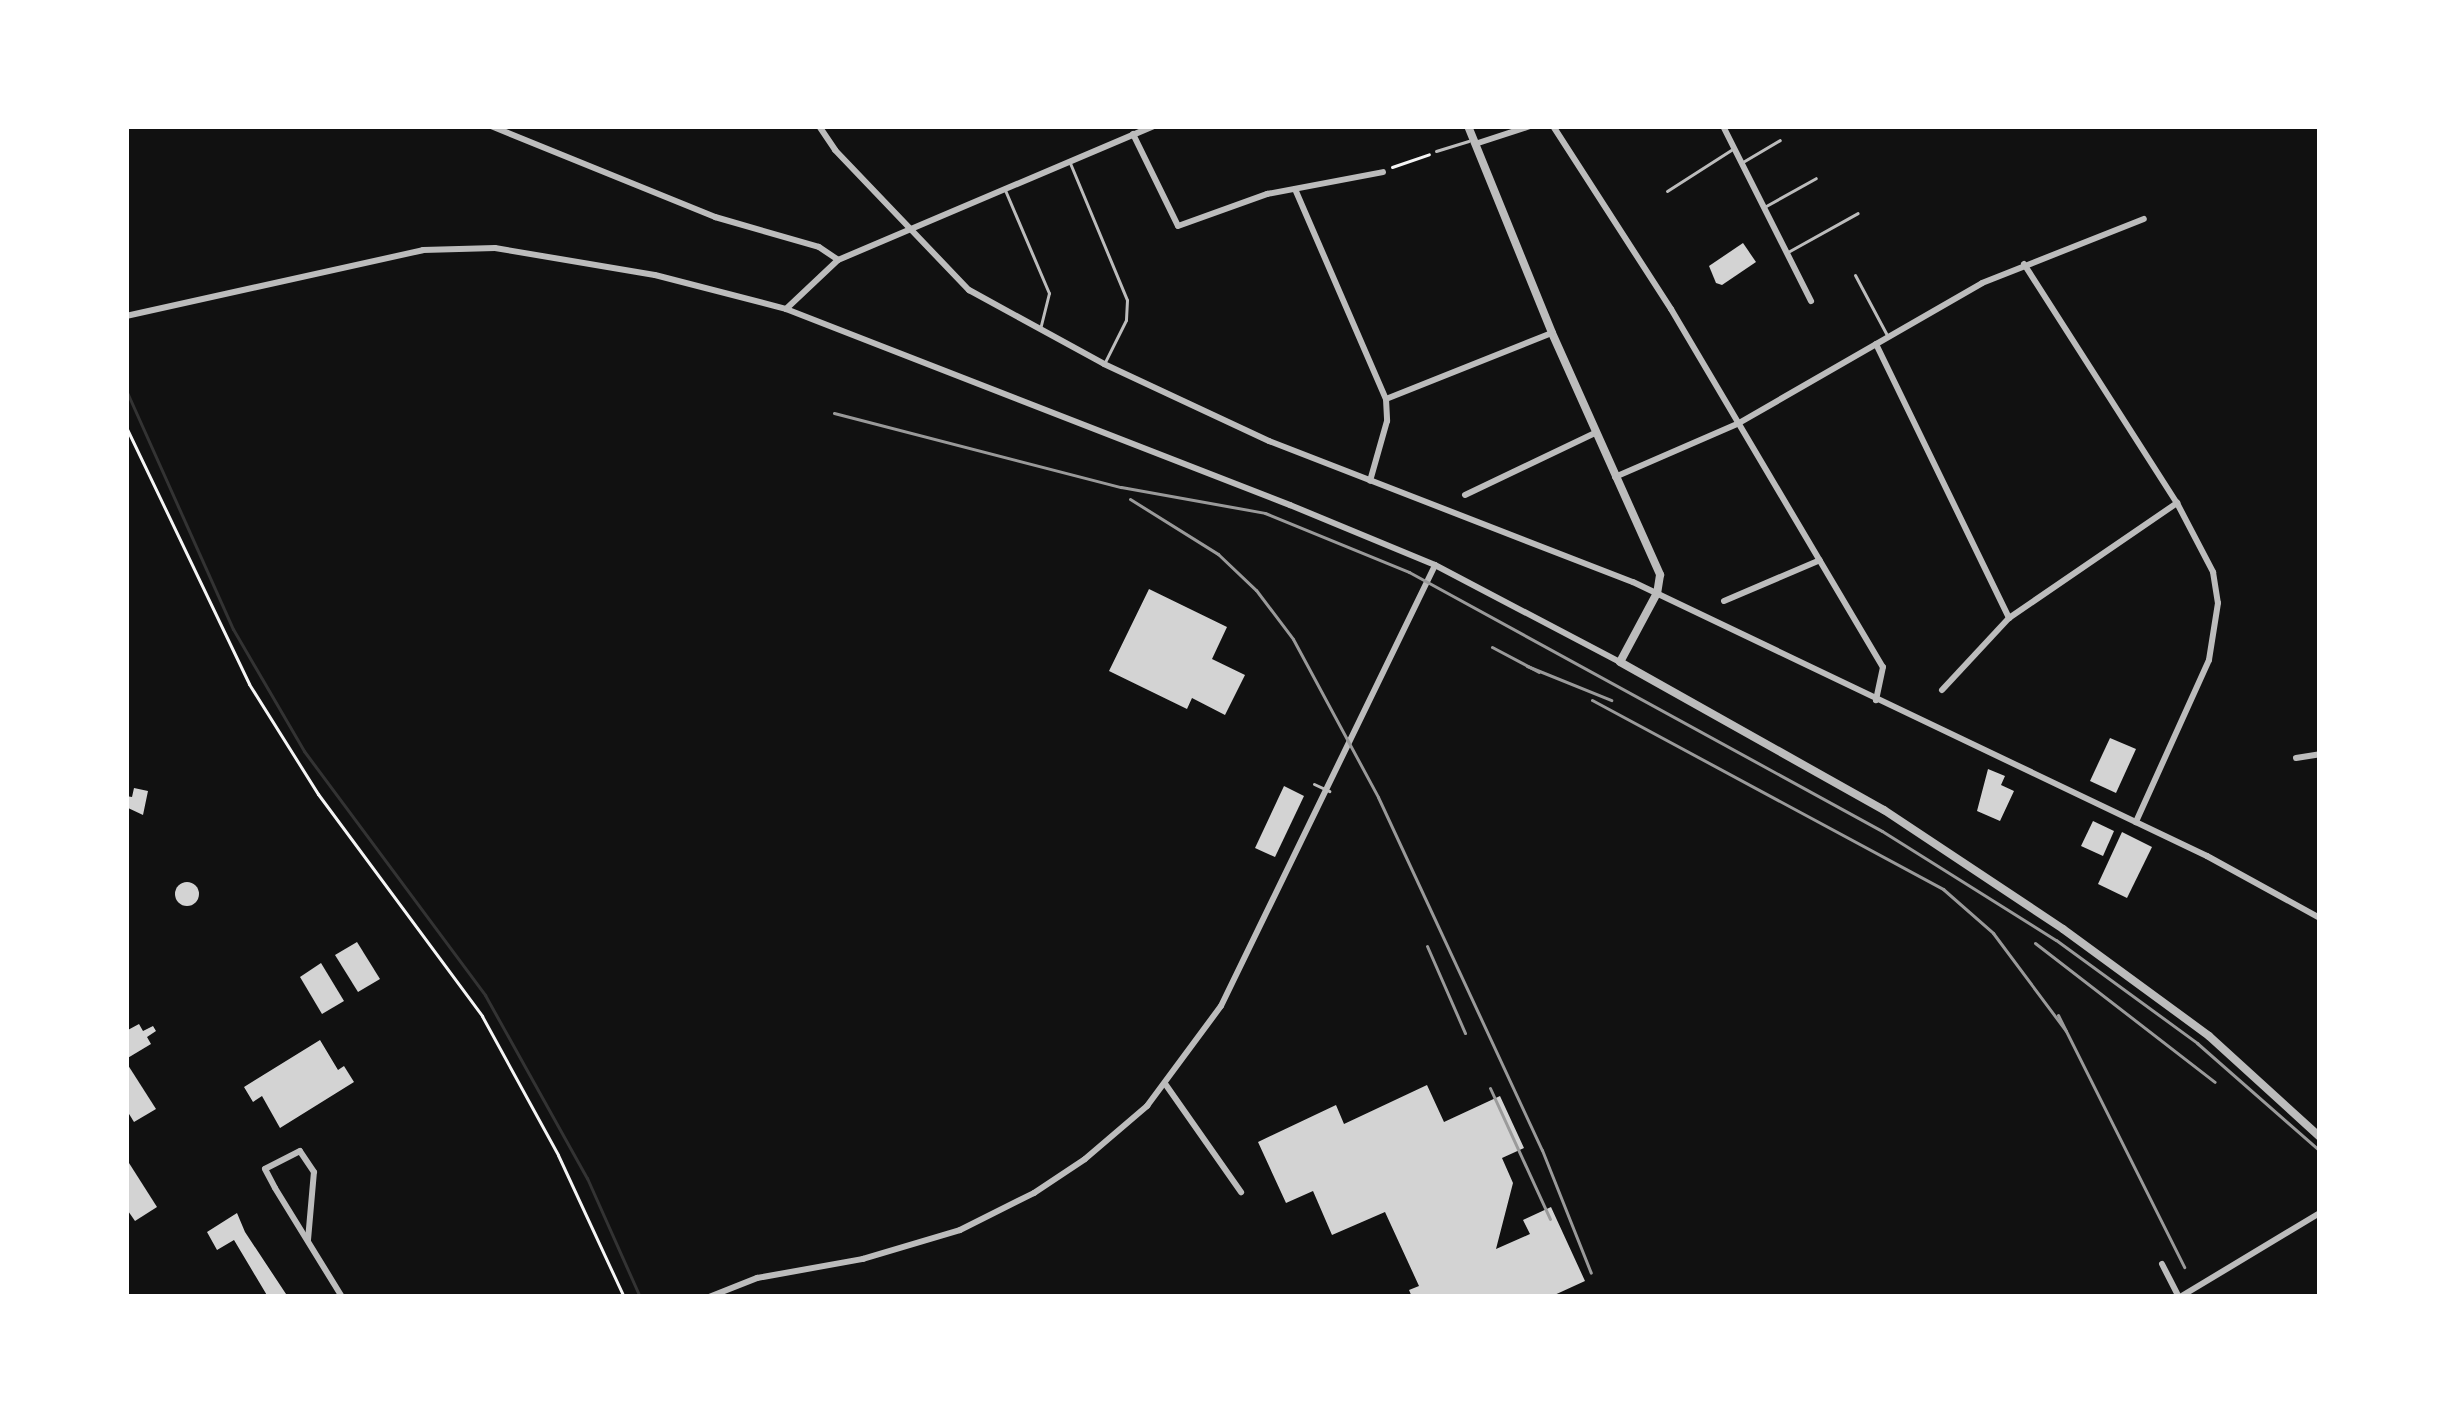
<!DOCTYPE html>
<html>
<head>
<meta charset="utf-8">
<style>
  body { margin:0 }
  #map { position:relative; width:2446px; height:1423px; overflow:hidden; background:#111; font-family:Manrope,sans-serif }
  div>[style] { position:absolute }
  .stream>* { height:3px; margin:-1.5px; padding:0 1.5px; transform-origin:1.5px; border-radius:1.5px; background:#333 }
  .building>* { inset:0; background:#d3d3d3 }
  .round { border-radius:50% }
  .path>* { height:3px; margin:-1.5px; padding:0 1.5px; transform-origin:1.5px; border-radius:1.5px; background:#f5f5f5 }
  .service>* { height:3px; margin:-1.5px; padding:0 1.5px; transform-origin:1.5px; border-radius:1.5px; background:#bcbcbc }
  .minor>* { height:6px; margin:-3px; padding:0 3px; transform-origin:3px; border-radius:3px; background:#bcbcbc }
  .tertiary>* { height:8px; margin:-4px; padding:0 4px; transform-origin:4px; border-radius:4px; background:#bcbcbc }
  .rail>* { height:3px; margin:-1.5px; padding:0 1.5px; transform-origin:1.5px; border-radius:1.5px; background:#9a9a9a }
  span { translate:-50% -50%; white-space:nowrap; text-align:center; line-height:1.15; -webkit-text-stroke:9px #fff; paint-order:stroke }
  .frame { position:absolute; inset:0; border:129px solid #fff; pointer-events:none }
</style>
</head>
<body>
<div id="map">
  <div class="stream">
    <div style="left:126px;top:390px;width:262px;rotate:65.9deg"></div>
    <div style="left:233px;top:629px;width:141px;rotate:59.8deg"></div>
    <div style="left:304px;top:751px;width:304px;rotate:53.4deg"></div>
    <div style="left:485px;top:995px;width:210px;rotate:60.9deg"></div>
    <div style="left:587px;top:1178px;width:130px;rotate:66deg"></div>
  </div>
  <div class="building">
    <div style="clip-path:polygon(1743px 243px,1756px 262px,1722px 285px,1716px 283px,1709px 266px)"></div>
    <div style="clip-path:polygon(1149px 589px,1227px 627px,1212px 659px,1245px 675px,1225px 715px,1192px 698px,1187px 709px,1109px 671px)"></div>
    <div style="clip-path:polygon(2110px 738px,2136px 749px,2116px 793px,2090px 781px)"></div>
    <div style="clip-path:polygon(1988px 769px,2005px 776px,2001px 785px,2014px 791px,2000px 821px,1977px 811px)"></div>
    <div style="clip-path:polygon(1284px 786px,1304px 796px,1275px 857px,1255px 848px)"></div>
    <div style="clip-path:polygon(134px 788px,148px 791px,143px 815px,126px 807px,126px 796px,132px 797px)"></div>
    <div style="clip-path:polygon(2093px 821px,2114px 831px,2103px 856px,2081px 846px)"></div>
    <div style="clip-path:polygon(2122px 832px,2152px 847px,2127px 898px,2098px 884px)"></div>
    <div class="round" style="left:175px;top:882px;width:24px;height:24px"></div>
    <div style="clip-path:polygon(357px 942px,380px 979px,358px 992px,335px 955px)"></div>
    <div style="clip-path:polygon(321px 963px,344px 1001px,322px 1014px,300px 977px)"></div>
    <div style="clip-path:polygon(139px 1024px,143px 1031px,153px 1026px,156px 1031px,147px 1037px,151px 1044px,126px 1059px,126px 1031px)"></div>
    <div style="clip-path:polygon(320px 1040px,338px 1070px,344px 1066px,354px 1082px,280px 1128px,262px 1096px,253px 1102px,244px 1087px)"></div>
    <div style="clip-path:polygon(126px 1062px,156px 1109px,134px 1122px,126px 1109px)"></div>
    <div style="clip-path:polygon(1427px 1085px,1444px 1122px,1500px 1096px,1524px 1148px,1502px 1158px,1513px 1183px,1496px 1249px,1530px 1234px,1523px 1220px,1551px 1207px,1585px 1281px,1550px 1297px,1412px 1297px,1409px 1290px,1419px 1286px,1385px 1212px,1332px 1235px,1313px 1191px,1286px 1203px,1258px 1142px,1336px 1105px,1344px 1124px)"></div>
    <div style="clip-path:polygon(129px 1163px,157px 1207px,135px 1221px,126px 1208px)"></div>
    <div style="clip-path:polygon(237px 1213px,245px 1232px,288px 1297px,268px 1297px,234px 1240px,217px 1250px,207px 1232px)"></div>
  </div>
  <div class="path">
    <div style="left:1392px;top:167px;width:39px;rotate:-19deg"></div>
    <div style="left:126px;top:427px;width:285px;rotate:64.4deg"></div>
    <div style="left:249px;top:684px;width:130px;rotate:57.9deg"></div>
    <div style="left:318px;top:794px;width:276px;rotate:53.5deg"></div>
    <div style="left:482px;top:1016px;width:158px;rotate:61.3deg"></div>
    <div style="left:558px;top:1155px;width:157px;rotate:65.1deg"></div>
  </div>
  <div class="service">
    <div style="left:1436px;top:151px;width:34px;rotate:-17deg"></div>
    <div style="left:1070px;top:163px;width:148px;rotate:67.4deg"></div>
    <div style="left:1127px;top:300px;width:20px;rotate:93deg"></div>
    <div style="left:1126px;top:320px;width:49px;rotate:116.6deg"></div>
    <div style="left:1741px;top:163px;width:45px;rotate:-30.5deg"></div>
    <div style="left:1005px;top:190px;width:112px;rotate:66.9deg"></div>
    <div style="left:1049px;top:293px;width:34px;rotate:104deg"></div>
    <div style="left:1667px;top:191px;width:76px;rotate:-32.6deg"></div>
    <div style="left:1766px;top:206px;width:57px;rotate:-29.2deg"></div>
    <div style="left:1786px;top:253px;width:82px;rotate:-29.1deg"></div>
    <div style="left:1855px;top:275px;width:70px;rotate:62deg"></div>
    <div style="left:1314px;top:784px;width:17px;rotate:25deg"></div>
  </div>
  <div class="minor">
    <div style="left:491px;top:126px;width:242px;rotate:22.1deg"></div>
    <div style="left:715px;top:217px;width:108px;rotate:16.1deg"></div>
    <div style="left:819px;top:247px;width:23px;rotate:34deg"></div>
    <div style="left:819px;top:126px;width:29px;rotate:56deg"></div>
    <div style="left:835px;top:150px;width:194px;rotate:46.3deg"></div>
    <div style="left:969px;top:290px;width:154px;rotate:28.7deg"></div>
    <div style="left:1104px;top:364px;width:182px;rotate:25deg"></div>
    <div style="left:1269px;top:441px;width:390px;rotate:21.2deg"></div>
    <div style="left:1633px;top:582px;width:636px;rotate:25.52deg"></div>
    <div style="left:2207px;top:856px;width:129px;rotate:28.8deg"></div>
    <div style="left:1553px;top:126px;width:218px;rotate:57.2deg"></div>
    <div style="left:1671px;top:309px;width:416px;rotate:59.4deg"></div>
    <div style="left:1883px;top:667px;width:34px;rotate:102deg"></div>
    <div style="left:1723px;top:126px;width:196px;rotate:63.3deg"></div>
    <div style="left:1133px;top:134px;width:102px;rotate:63.9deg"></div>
    <div style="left:1178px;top:226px;width:95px;rotate:-19.8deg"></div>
    <div style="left:1267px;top:194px;width:118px;rotate:-10.7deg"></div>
    <div style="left:1475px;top:144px;width:58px;rotate:-18.1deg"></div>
    <div style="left:1295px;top:189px;width:229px;rotate:66.6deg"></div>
    <div style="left:1386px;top:399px;width:22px;rotate:87deg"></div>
    <div style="left:1387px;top:421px;width:62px;rotate:105.8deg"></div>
    <div style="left:2024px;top:264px;width:284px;rotate:57.4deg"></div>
    <div style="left:2177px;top:503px;width:78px;rotate:62.4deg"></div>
    <div style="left:2213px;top:572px;width:31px;rotate:81deg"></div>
    <div style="left:2218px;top:603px;width:58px;rotate:99deg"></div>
    <div style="left:2209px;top:660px;width:178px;rotate:114.3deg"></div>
    <div style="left:786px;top:309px;width:71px;rotate:-43.3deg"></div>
    <div style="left:838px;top:260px;width:342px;rotate:-23deg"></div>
    <div style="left:126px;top:316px;width:304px;rotate:-12.5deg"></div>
    <div style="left:423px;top:250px;width:72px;rotate:-1.6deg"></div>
    <div style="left:495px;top:248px;width:162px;rotate:9.6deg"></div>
    <div style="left:655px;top:275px;width:135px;rotate:14.5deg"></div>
    <div style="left:786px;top:309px;width:541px;rotate:21.25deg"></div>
    <div style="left:1290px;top:505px;width:157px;rotate:22.5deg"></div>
    <div style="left:1435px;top:565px;width:209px;rotate:27.7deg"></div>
    <div style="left:1876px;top:344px;width:305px;rotate:64.1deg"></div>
    <div style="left:1386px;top:399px;width:179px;rotate:-21.7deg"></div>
    <div style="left:1615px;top:477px;width:135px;rotate:-23.5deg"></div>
    <div style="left:1739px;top:423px;width:280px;rotate:-29.9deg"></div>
    <div style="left:1982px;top:283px;width:174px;rotate:-21.6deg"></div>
    <div style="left:1465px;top:495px;width:144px;rotate:-25.5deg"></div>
    <div style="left:1724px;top:601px;width:104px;rotate:-23.1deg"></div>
    <div style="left:1942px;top:690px;width:98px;rotate:-47.1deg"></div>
    <div style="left:2009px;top:618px;width:204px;rotate:-34.4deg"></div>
    <div style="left:2296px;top:758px;width:24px;rotate:-9deg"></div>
    <div style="left:1166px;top:1085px;width:131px;rotate:55deg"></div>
    <div style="left:308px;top:1240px;width:68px;rotate:-85deg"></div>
    <div style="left:314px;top:1172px;width:25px;rotate:-124deg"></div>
    <div style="left:300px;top:1151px;width:39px;rotate:153deg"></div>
    <div style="left:265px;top:1169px;width:21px;rotate:62deg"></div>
    <div style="left:275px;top:1188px;width:128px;rotate:58.4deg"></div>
    <div style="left:2162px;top:1264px;width:37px;rotate:63deg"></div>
    <div style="left:709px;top:1297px;width:52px;rotate:-21.6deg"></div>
    <div style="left:757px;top:1278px;width:108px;rotate:-10.2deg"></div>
    <div style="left:863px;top:1259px;width:101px;rotate:-16.6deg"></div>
    <div style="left:960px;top:1230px;width:83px;rotate:-26.6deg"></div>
    <div style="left:1034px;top:1193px;width:61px;rotate:-33.7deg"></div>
    <div style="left:1085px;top:1159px;width:82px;rotate:-40.5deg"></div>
    <div style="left:1147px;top:1106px;width:124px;rotate:-53.5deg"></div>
    <div style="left:1221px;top:1006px;width:490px;rotate:-64.1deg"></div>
    <div style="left:2180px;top:1297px;width:163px;rotate:-31deg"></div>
  </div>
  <div class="tertiary">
    <div style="left:1468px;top:126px;width:223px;rotate:67.9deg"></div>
    <div style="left:1552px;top:333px;width:265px;rotate:65.9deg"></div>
    <div style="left:1660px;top:575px;width:18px;rotate:99deg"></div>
    <div style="left:1657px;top:593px;width:78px;rotate:118.2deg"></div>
    <div style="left:1620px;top:662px;width:303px;rotate:29.3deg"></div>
    <div style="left:1884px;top:810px;width:215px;rotate:33.6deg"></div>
    <div style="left:2063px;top:929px;width:181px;rotate:36.2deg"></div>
    <div style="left:2209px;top:1036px;width:150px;rotate:42.3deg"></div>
  </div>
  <div class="rail">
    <div style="left:834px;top:413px;width:296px;rotate:14.5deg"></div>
    <div style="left:1121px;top:487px;width:146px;rotate:10.2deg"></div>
    <div style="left:1265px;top:513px;width:156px;rotate:22.3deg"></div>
    <div style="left:1409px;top:572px;width:539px;rotate:28.7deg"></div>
    <div style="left:1882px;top:831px;width:205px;rotate:32.1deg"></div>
    <div style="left:2056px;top:940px;width:175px;rotate:36.1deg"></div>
    <div style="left:2197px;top:1043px;width:164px;rotate:41.3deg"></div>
    <div style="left:1130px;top:499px;width:104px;rotate:32deg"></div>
    <div style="left:1218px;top:554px;width:52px;rotate:43.5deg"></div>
    <div style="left:1256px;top:590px;width:61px;rotate:52.9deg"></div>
    <div style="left:1293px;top:639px;width:179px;rotate:61.7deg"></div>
    <div style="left:1378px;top:797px;width:389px;rotate:65.1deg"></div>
    <div style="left:1542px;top:1150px;width:132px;rotate:68.3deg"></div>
    <div style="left:1492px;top:647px;width:53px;rotate:28deg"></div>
    <div style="left:1527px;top:666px;width:91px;rotate:22deg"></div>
    <div style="left:1592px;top:700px;width:399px;rotate:28.3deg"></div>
    <div style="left:1943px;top:889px;width:67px;rotate:41.3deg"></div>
    <div style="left:1993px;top:933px;width:122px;rotate:53.3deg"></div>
    <div style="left:2035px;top:943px;width:227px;rotate:37.7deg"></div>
    <div style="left:1427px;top:946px;width:95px;rotate:66.4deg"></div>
    <div style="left:2058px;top:1015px;width:282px;rotate:63.4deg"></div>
    <div style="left:1490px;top:1088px;width:144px;rotate:65.4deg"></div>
  </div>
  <div class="frame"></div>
</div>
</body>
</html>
